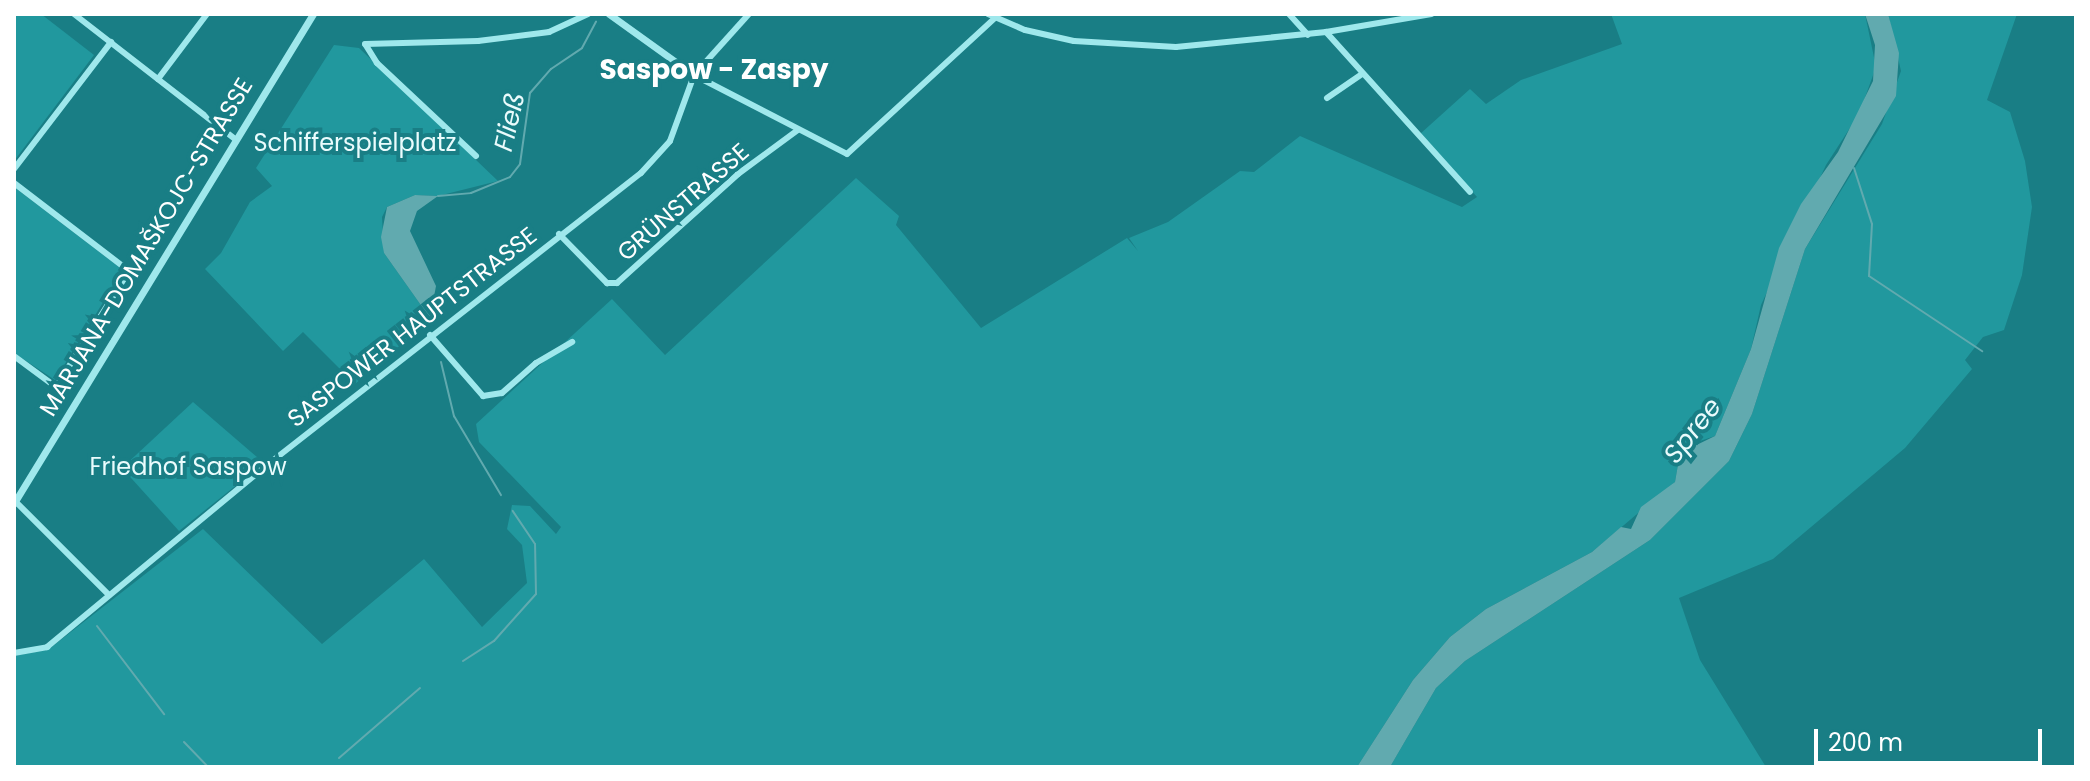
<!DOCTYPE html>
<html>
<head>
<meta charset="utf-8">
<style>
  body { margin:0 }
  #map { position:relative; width:2090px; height:781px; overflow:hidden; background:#197e85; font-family:Poppins,sans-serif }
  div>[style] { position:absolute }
  .green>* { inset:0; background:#21989e }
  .water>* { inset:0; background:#61aaaf }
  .stream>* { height:2px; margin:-1px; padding:0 1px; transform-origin:1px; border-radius:1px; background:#61aaaf }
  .minor>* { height:6px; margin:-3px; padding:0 3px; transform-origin:3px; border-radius:3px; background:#9fe8ec }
  .tertiary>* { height:7px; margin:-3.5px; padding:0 3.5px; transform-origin:3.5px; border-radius:3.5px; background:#9fe8ec }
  span { translate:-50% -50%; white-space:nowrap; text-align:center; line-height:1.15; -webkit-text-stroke:8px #197e85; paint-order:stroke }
  .park-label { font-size:24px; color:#eafcfd }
  .street-label { font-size:24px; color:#fff }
  .water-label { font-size:26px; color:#eafbfc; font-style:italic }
  .quarter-label { font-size:28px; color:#fff; font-weight:700 }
  .frame { position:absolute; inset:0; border:16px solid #fff; pointer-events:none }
  .scale { position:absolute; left:1814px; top:729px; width:228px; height:36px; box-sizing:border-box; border:4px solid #fff; border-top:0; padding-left:10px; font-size:24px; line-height:28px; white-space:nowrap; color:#fff; -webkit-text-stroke:6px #197e85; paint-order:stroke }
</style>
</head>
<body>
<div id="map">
  <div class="green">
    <div style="clip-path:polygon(14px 14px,41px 14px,94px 55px,14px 161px)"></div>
    <div style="clip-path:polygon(1611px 14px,1865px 14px,1876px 67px,1859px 114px,1826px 165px,1761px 305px,1751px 349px,1715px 436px,1688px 445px,1680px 453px,1675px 482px,1592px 552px,1486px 609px,1450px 637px,1413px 680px,1357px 767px,14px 767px,14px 656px,49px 649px,203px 529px,322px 644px,424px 559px,482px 627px,527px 583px,522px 545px,507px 529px,512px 505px,530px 506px,556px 534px,561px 527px,479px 442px,476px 424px,612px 299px,665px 355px,856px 178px,899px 216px,896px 225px,981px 328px,1127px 238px,1138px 251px,1129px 238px,1168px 222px,1240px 171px,1254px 172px,1300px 136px,1462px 207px,1477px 197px,1420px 134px,1470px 89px,1486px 104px,1521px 80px,1622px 44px)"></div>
    <div style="clip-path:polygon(1888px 14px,2017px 14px,1987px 100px,2010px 112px,2025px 161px,2032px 207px,2022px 275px,2004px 330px,1983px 337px,1965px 360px,1972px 369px,1905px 448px,1773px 559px,1679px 598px,1700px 660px,1766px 767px,1390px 767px,1436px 688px,1465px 661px,1650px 540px,1729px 461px,1752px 414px,1805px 249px,1882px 124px,1901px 71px)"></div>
    <div style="clip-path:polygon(334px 45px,359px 48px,498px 181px,438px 196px,415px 195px,387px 207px,382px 217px,384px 253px,430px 318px,409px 322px,411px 336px,355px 384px,303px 332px,283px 351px,205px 269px,221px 253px,250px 202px,272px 186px,256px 168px)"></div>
    <div style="clip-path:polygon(14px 187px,119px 267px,120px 275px,55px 380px,14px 353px)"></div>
    <div style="clip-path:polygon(193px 402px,264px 463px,179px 531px,122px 468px)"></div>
  </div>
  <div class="water">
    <div style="clip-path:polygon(1865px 14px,1888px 14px,1899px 53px,1896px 96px,1805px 249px,1752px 414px,1729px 461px,1650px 540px,1465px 661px,1436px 688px,1390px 767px,1357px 767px,1413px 680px,1450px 637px,1486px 609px,1592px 552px,1621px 527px,1631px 529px,1641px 507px,1675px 482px,1680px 453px,1715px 436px,1751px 349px,1779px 248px,1801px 204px,1838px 152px,1873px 81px,1875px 45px)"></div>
    <div style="clip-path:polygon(415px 195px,438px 196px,417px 211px,410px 231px,436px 286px,430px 318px,384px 253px,381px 237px,387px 207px)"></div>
  </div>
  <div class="stream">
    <div style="left:1854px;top:168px;width:59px;rotate:72.2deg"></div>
    <div style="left:1872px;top:224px;width:52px;rotate:93.3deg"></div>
    <div style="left:1869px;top:276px;width:136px;rotate:33.6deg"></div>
    <div style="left:438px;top:196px;width:33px;rotate:-5deg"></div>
    <div style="left:471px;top:193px;width:42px;rotate:-22.3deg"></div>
    <div style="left:510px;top:177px;width:16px;rotate:-52deg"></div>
    <div style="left:520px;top:164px;width:72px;rotate:-82deg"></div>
    <div style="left:530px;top:93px;width:32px;rotate:-49deg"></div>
    <div style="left:551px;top:69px;width:37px;rotate:-34deg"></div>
    <div style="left:582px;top:48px;width:30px;rotate:-62deg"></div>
    <div style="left:441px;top:362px;width:56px;rotate:76.5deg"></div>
    <div style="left:454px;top:416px;width:92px;rotate:59.3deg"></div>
    <div style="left:97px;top:626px;width:111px;rotate:52.7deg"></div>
    <div style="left:463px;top:661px;width:37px;rotate:-33deg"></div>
    <div style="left:494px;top:641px;width:63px;rotate:-48.2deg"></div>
    <div style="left:536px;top:594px;width:50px;rotate:-91.1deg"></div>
    <div style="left:535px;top:544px;width:40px;rotate:-124deg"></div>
    <div style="left:184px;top:742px;width:35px;rotate:46deg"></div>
    <div style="left:339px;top:758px;width:107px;rotate:-40.8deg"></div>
  </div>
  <div class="minor">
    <div style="left:74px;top:14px;width:204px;rotate:37.8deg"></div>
    <div style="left:988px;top:14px;width:40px;rotate:23.4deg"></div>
    <div style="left:1025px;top:30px;width:50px;rotate:12.7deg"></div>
    <div style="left:1074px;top:41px;width:102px;rotate:3.4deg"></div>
    <div style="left:1176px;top:47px;width:151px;rotate:-5.7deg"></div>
    <div style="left:1326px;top:32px;width:107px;rotate:-9.7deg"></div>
    <div style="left:1289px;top:14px;width:28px;rotate:48deg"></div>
    <div style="left:1326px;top:32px;width:215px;rotate:48deg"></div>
    <div style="left:694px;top:75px;width:172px;rotate:27.3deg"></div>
    <div style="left:847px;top:154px;width:200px;rotate:-42.6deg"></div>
    <div style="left:158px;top:79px;width:81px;rotate:-53deg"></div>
    <div style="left:1327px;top:98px;width:42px;rotate:-34.4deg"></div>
    <div style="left:476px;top:156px;width:136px;rotate:-136.8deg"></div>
    <div style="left:377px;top:63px;width:22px;rotate:-122deg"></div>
    <div style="left:365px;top:44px;width:113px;rotate:-1.5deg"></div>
    <div style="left:478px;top:41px;width:72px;rotate:-7.2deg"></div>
    <div style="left:549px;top:32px;width:43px;rotate:-24.8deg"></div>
    <div style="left:14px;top:169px;width:160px;rotate:-52.6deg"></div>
    <div style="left:14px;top:183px;width:145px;rotate:37.4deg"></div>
    <div style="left:129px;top:271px;width:137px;rotate:122.2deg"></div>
    <div style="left:56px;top:387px;width:52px;rotate:-143.6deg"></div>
    <div style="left:559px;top:234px;width:69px;rotate:45.6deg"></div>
    <div style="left:607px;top:283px;width:10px"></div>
    <div style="left:617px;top:283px;width:163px;rotate:-42deg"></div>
    <div style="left:738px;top:174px;width:74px;rotate:-36.3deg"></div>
    <div style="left:430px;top:335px;width:81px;rotate:49deg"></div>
    <div style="left:483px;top:396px;width:19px;rotate:-9deg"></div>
    <div style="left:502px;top:393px;width:45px;rotate:-41.4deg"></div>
    <div style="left:536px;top:363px;width:42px;rotate:-30.3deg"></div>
    <div style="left:15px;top:501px;width:133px;rotate:45deg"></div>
    <div style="left:14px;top:653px;width:34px;rotate:-10deg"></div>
    <div style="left:47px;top:647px;width:291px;rotate:-39.6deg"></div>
    <div style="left:271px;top:462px;width:469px;rotate:-38deg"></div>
    <div style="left:641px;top:173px;width:43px;rotate:-47.8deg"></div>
    <div style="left:670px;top:141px;width:70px;rotate:-70deg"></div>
    <div style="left:694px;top:75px;width:82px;rotate:-48deg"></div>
  </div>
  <div class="tertiary">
    <div style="left:609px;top:14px;width:105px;rotate:35.7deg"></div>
    <div style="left:14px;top:503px;width:573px;rotate:-58.56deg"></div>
  </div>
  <div class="park-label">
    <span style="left:355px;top:143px">Schifferspielplatz</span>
    <span style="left:188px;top:467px">Friedhof Saspow</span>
  </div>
  <div class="street-label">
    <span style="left:683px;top:202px;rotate:-41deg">GRÜNSTRASSE</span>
    <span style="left:146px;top:247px;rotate:-59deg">MARJANA-DOMAŠKOJC-STRASSE</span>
    <span style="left:412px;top:327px;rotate:-38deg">SASPOWER HAUPTSTRASSE</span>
  </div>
  <div class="water-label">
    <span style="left:510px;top:122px;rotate:-77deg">Fließ</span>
    <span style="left:1693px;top:431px;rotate:-52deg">Spree</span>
  </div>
  <div class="quarter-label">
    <span style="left:714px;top:70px">Saspow - Zaspy</span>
  </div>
  <div class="frame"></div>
  <div class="scale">200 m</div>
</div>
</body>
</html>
